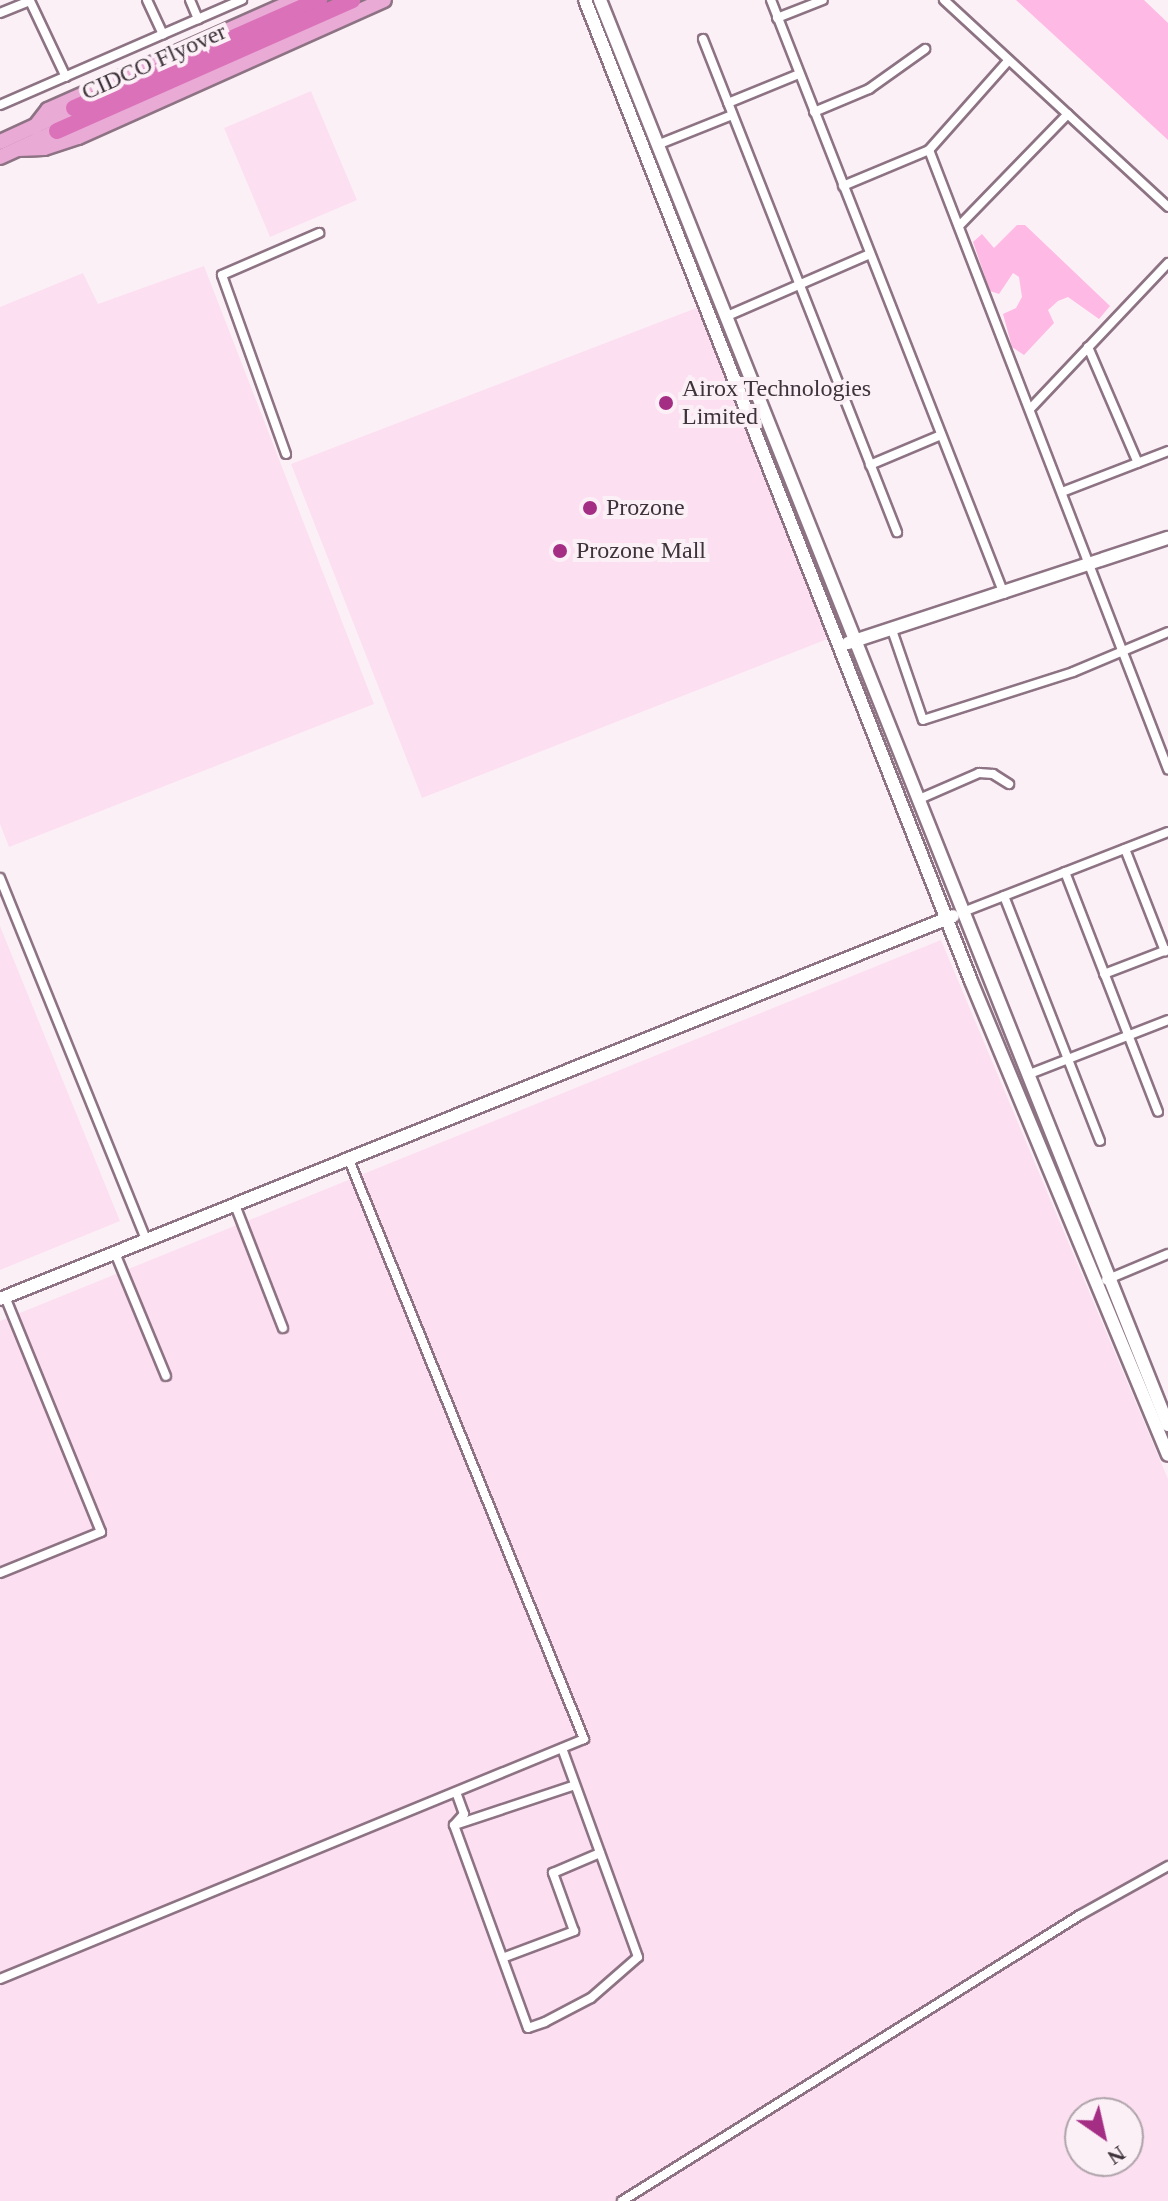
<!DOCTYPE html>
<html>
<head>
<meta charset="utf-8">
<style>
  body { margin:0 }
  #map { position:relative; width:1168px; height:2201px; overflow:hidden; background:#fcf0f7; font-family:"Times New Roman",serif }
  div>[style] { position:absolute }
  .built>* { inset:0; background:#fcdff1 }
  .green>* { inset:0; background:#feb9e4 }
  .roads { filter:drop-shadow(2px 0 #8d7383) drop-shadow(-2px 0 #8d7383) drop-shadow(0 2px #8d7383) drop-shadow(0 -2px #8d7383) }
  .street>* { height:8px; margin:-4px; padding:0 4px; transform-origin:4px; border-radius:4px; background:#fff }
  .secondary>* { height:12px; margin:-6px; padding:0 6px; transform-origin:6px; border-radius:6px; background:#fff }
  .primary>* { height:14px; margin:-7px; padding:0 7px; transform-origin:7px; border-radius:7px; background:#e9aad5 }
  .highway>* { height:16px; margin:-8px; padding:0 8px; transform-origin:8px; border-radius:8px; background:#db71b9 }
  .dots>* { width:22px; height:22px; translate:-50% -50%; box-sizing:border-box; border:4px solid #fcf0f7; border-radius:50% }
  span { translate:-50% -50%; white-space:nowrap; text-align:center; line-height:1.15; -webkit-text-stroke:8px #fcf0f7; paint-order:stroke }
  .street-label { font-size:24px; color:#3e333a }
  .poi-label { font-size:24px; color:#3e333a }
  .left { translate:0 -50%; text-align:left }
  .north { position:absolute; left:1064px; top:2097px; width:80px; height:80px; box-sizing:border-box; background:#fcf0f7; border:2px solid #b0a4ab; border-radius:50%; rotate:146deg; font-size:22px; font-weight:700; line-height:32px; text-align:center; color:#3e333a }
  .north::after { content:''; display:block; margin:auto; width:28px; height:36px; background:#a52e85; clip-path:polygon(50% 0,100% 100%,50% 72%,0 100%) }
</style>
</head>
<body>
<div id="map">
  <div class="built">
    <div style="clip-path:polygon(311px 91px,357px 200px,270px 237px,224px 128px)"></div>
    <div style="clip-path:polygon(204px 266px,374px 704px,9px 847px,0 824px,0 307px,83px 273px,98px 304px)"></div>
    <div style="clip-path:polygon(699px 307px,830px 638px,422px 798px,291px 464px)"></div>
    <div style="clip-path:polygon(0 926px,120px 1221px,0 1270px)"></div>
    <div style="clip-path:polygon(evenodd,941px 940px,1168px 1479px,1168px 2201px,0 2201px,0 1321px,941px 940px,1080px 2113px,1128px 2113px,1128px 2161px,1080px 2161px,1080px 2113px)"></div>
  </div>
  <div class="green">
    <div style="clip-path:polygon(1016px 0,1144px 0,1168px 23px,1168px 140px)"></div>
    <div style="clip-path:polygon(1017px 225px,1025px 225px,1110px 306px,1099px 319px,1068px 297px,1058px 301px,1048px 310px,1054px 323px,1024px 355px,1012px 347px,1003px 314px,1016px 308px,1022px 297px,1019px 277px,1013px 273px,999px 294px,990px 291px,973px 242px,982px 234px,994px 248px)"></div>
  </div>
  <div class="roads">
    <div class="street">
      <div style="left:147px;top:0;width:38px;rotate:65deg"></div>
      <div style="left:190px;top:0;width:21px;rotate:67deg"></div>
      <div style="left:771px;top:0;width:638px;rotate:68.58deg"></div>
      <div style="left:944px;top:0;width:305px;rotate:42.7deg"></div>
      <div style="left:0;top:13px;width:32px;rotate:-22deg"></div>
      <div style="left:30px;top:1px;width:84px;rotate:64.7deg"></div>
      <div style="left:777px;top:18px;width:49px;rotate:-21.4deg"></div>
      <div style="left:703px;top:39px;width:530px;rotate:68.52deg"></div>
      <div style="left:728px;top:103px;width:77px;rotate:-22.2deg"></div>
      <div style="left:0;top:105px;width:264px;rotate:-23.5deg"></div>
      <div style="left:814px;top:112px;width:60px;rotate:-22.7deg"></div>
      <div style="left:869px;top:89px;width:69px;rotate:-35.5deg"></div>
      <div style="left:657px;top:145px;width:81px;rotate:-21.8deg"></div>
      <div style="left:929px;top:150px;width:664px;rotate:68.89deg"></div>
      <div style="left:843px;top:186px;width:93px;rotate:-22.7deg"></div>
      <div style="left:929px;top:150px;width:120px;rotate:-48.4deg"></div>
      <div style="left:959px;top:226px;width:156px;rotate:-45.8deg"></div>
      <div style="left:725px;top:317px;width:158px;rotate:-23.5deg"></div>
      <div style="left:1088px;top:347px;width:126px;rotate:66.7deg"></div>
      <div style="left:1030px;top:409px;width:201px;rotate:-46.6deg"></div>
      <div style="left:286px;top:454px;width:190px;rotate:-109.7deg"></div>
      <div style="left:222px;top:275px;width:106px;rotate:-23.4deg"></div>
      <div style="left:870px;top:465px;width:77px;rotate:-22.9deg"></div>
      <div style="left:1062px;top:492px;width:114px;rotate:-21.1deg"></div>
      <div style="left:892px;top:630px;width:95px;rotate:71deg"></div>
      <div style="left:923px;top:720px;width:157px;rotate:-17.7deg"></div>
      <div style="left:1073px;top:672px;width:103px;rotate:-22.8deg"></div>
      <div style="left:917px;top:800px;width:68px;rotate:-23.5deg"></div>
      <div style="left:979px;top:773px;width:14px;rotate:4deg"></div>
      <div style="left:993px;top:774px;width:19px;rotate:32deg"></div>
      <div style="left:1125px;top:849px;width:110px;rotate:68.6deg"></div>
      <div style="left:1065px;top:872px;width:257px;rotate:68.8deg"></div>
      <div style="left:0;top:878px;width:390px;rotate:68deg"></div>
      <div style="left:1004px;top:896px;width:263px;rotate:68.6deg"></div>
      <div style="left:963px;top:912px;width:220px;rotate:-21.3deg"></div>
      <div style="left:1104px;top:974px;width:67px;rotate:-20.9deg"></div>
      <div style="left:1027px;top:1075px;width:151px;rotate:-21.3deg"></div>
      <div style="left:235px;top:1205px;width:132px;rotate:68.7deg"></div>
      <div style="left:115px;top:1253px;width:133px;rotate:67.5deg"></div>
      <div style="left:1106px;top:1280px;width:67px;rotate:-22.8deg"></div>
      <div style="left:0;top:1573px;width:109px;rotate:-22.1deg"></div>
      <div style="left:101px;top:1532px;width:254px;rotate:-112.2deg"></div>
      <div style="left:456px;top:1792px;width:23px;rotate:70deg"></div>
      <div style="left:464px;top:1814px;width:15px;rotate:132deg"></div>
      <div style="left:454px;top:1825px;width:216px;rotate:70deg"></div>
      <div style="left:528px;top:2028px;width:18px;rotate:-19deg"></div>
      <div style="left:545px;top:2022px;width:52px;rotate:-27.6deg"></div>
      <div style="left:591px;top:1998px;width:62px;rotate:-41.1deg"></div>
      <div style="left:638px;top:1957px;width:222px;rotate:-110deg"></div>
      <div style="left:455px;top:1825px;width:126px;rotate:-18.4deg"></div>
      <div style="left:505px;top:1957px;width:74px;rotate:-20.6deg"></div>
      <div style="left:574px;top:1931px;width:62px;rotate:-109.9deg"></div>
      <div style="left:553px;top:1873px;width:51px;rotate:-23.1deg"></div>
      <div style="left:0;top:1979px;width:631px;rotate:-22.34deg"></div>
      <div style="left:584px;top:1739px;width:625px;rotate:-112.09deg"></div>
      <div style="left:622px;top:2201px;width:540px;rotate:-31.98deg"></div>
      <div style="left:1080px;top:1915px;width:101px;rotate:-29.1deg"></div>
    </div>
    <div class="secondary">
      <div style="left:585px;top:0;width:1054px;rotate:68.52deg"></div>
      <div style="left:971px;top:981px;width:513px;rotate:67.43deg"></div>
      <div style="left:600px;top:0;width:1534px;rotate:68.27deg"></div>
      <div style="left:848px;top:643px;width:337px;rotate:-18.2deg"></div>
      <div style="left:0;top:1299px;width:1027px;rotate:-21.89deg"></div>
    </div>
    <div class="primary">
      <div style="left:34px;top:128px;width:23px;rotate:-52deg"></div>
      <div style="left:48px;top:110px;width:271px;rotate:-23.9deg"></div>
      <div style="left:0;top:142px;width:79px;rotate:-24.6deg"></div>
      <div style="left:19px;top:149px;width:25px;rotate:-2deg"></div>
      <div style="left:44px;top:148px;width:36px;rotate:-18deg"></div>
      <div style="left:78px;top:137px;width:335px;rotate:-24.1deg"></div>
      <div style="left:0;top:157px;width:63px;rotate:-24.5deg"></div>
    </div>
    <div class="highway">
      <div style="left:74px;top:108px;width:268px;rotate:-23.8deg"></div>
      <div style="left:57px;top:131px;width:323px;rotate:-23.9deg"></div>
    </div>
  </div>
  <div class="dots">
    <div style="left:666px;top:403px;background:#a52e85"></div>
    <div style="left:590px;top:508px;background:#a52e85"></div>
    <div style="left:560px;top:551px;background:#a52e85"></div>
  </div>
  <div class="street-label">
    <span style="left:154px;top:62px;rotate:-24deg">CIDCO Flyover</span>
  </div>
  <div class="poi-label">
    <span class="left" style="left:682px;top:403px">Airox Technologies<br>Limited</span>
    <span class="left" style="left:606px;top:508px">Prozone</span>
    <span class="left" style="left:576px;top:551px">Prozone Mall</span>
  </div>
  <div class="north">N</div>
</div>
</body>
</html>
